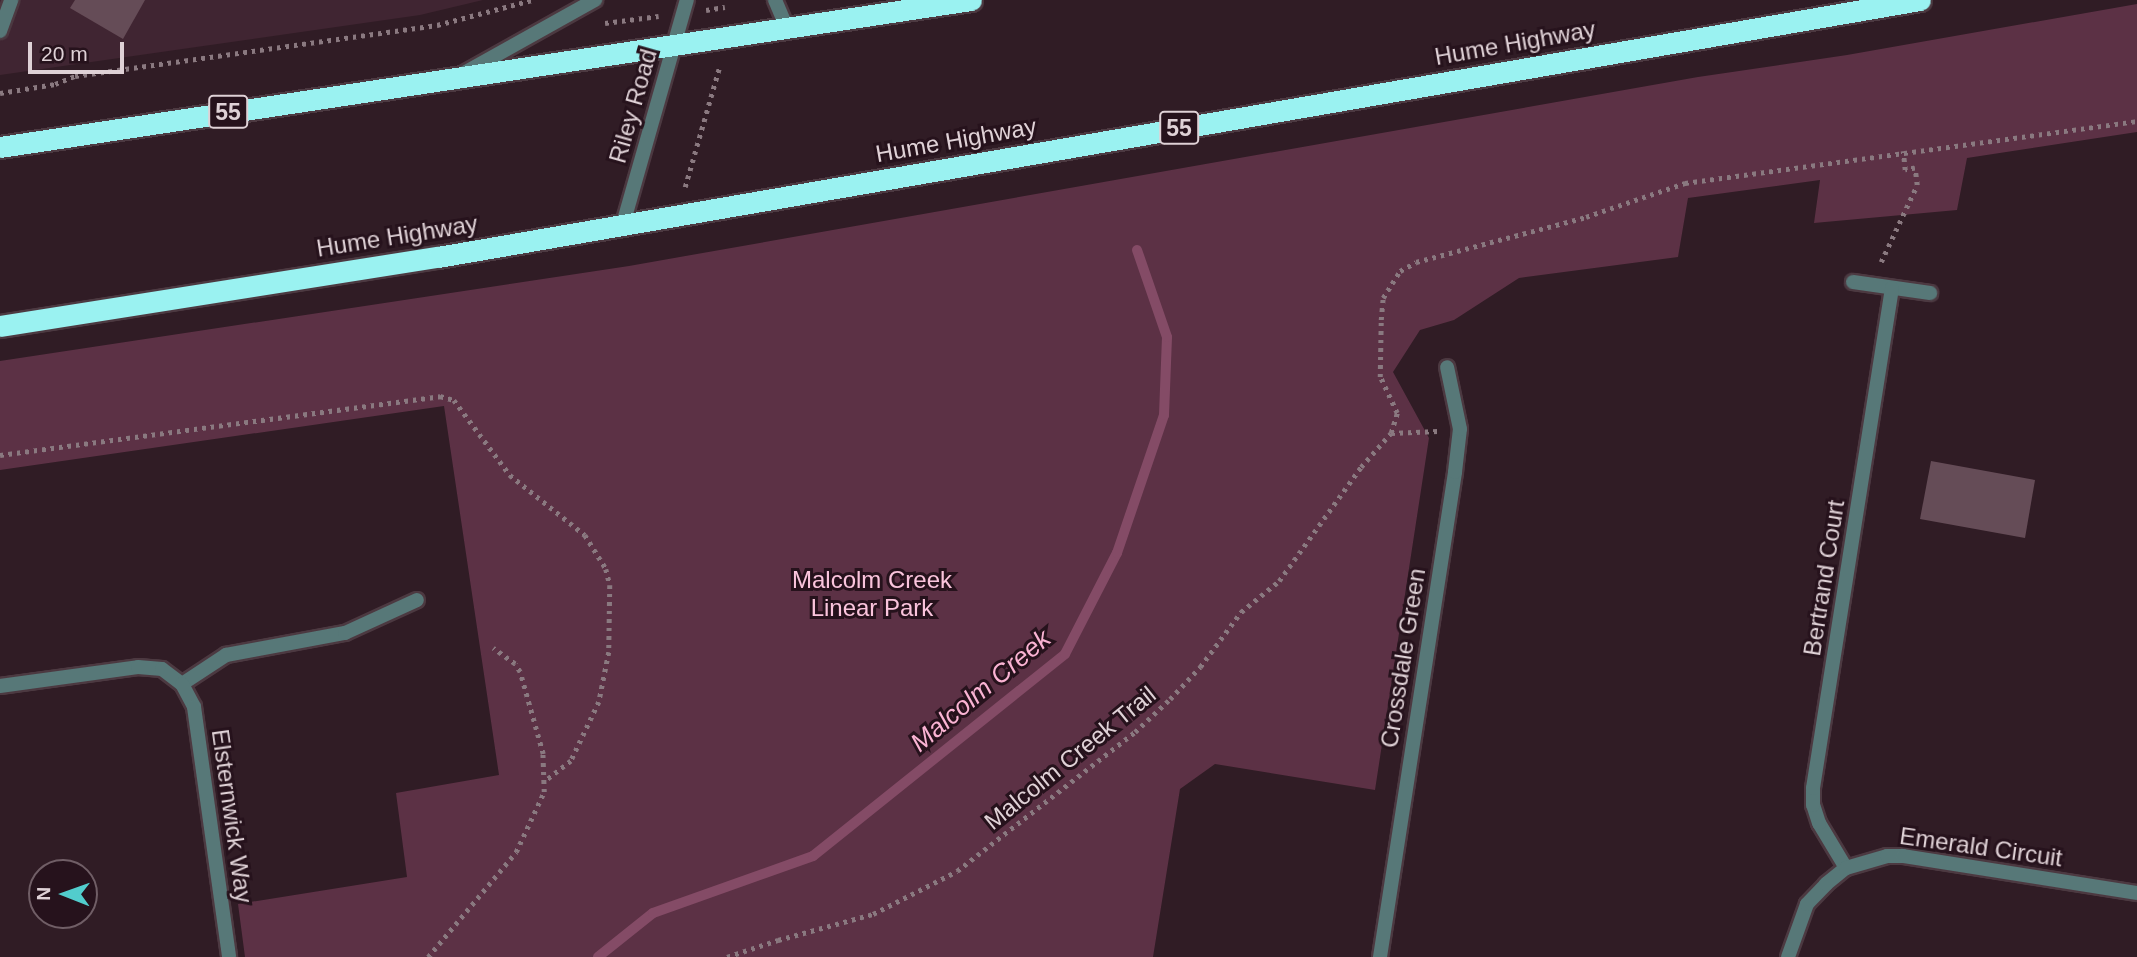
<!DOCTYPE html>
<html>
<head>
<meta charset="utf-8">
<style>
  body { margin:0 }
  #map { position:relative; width:2137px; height:957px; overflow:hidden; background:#301c25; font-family:Arial,sans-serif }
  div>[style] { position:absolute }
  .built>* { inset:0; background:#402532 }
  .green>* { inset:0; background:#5c3145 }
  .stream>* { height:10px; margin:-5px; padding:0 5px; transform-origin:5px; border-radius:5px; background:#844b66 }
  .building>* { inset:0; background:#654c57 }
  .path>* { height:4.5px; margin-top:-2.25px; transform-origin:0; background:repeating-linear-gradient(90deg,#8a7980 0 3.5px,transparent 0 8.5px) }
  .roads { filter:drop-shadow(2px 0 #4c3941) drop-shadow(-2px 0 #4c3941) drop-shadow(0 2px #4c3941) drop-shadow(0 -2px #4c3941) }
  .street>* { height:14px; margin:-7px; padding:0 7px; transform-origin:7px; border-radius:7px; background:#577878 }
  .highway>* { height:21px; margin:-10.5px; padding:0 10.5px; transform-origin:10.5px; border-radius:10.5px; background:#9af2f1 }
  span { translate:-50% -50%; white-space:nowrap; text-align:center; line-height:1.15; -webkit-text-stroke:6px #26121c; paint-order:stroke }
  .shield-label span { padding:2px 5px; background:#26121c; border:2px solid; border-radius:5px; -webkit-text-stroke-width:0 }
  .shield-label { font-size:23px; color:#dfd1d6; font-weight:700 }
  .street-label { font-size:24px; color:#dfd1d6 }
  .park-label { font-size:24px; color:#fac4dc }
  .water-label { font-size:26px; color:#fab3d3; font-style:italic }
  .north { position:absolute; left:28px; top:859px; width:70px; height:70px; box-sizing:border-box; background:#26121c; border:2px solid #705e66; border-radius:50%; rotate:271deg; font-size:19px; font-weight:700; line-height:28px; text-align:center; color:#dfd1d6 }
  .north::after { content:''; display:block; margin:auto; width:24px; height:32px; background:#52cdcd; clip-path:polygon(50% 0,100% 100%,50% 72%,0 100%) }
  .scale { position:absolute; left:28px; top:42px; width:96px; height:32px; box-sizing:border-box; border:4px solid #dfd1d6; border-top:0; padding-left:9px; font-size:21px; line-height:24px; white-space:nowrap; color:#dfd1d6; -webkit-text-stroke:5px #26121c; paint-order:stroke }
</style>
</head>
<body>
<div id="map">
  <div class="built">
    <div style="clip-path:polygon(0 0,483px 0,420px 15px,0 75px)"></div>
  </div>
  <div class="green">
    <div style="clip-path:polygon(2137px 4px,2137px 132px,1967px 158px,1957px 210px,1814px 223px,1820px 180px,1688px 198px,1678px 257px,1519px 278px,1454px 320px,1420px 330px,1393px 372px,1429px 438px,1375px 790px,1215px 764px,1180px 789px,1153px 957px,245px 957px,238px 904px,407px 877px,396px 793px,499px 775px,444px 406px,0 470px,0 361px,629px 266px,1698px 77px,1847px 55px)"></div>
  </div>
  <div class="stream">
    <div style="left:598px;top:957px;width:70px;rotate:-38.7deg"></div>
    <div style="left:653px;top:913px;width:170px;rotate:-19.6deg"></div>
    <div style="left:813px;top:856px;width:323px;rotate:-38.7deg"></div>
    <div style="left:1065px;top:654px;width:114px;rotate:-62.8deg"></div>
    <div style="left:1117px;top:553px;width:146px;rotate:-71.2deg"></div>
    <div style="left:1164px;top:415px;width:78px;rotate:-87.8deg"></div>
    <div style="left:1167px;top:337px;width:92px;rotate:-109deg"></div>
  </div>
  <div class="building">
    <div style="clip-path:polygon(75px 0,145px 0,123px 39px,70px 8px)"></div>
    <div style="clip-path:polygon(1931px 461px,2035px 480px,2025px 538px,1920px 519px)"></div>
  </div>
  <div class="path">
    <div style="left:706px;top:10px;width:19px;rotate:-9deg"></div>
    <div style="left:605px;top:23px;width:54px;rotate:-7.4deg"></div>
    <div style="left:0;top:93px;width:56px;rotate:-9.3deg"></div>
    <div style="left:55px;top:84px;width:22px;rotate:-22deg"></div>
    <div style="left:75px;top:76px;width:366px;rotate:-8deg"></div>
    <div style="left:437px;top:25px;width:98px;rotate:-14.7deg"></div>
    <div style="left:685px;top:187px;width:127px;rotate:-74deg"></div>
    <div style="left:1881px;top:262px;width:85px;rotate:-64.9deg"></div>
    <div style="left:1917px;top:185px;width:17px;rotate:-97deg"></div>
    <div style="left:1915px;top:168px;width:10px;rotate:169deg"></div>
    <div style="left:1905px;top:170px;width:19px;rotate:-96deg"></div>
    <div style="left:1391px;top:433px;width:47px;rotate:-2.4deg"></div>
    <div style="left:0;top:455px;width:444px;rotate:-7.6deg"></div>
    <div style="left:440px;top:396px;width:15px;rotate:16deg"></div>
    <div style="left:454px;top:400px;width:94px;rotate:53.3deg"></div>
    <div style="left:510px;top:475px;width:96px;rotate:38.7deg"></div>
    <div style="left:585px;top:535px;width:40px;rotate:58deg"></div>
    <div style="left:606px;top:569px;width:16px;rotate:76deg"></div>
    <div style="left:610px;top:585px;width:67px;rotate:90.9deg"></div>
    <div style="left:609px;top:652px;width:51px;rotate:101.3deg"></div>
    <div style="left:599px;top:702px;width:65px;rotate:115.4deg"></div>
    <div style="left:571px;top:761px;width:33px;rotate:142deg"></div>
    <div style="left:428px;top:957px;width:137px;rotate:-50deg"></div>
    <div style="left:516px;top:852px;width:66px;rotate:-65deg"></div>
    <div style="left:544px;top:792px;width:38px;rotate:-92deg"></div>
    <div style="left:543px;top:754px;width:85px;rotate:-105.7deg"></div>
    <div style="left:520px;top:672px;width:9px;rotate:-122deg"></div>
    <div style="left:515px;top:664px;width:27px;rotate:-144deg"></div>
    <div style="left:727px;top:957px;width:54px;rotate:-18.4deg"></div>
    <div style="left:778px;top:940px;width:98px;rotate:-15.3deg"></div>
    <div style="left:873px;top:914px;width:94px;rotate:-27.1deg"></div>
    <div style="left:957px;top:871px;width:226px;rotate:-38deg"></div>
    <div style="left:1135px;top:732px;width:48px;rotate:-43.3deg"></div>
    <div style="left:1170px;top:699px;width:44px;rotate:-46.8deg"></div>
    <div style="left:1200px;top:667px;width:69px;rotate:-53.3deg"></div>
    <div style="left:1241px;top:612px;width:49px;rotate:-39.2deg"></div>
    <div style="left:1279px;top:581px;width:140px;rotate:-54.3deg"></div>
    <div style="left:1361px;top:467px;width:45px;rotate:-48.6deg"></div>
    <div style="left:1391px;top:433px;width:21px;rotate:-73deg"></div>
    <div style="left:1397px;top:413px;width:40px;rotate:-115deg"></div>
    <div style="left:1380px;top:377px;width:57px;rotate:-89deg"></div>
    <div style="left:1381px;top:320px;width:22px;rotate:-85deg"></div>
    <div style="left:1383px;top:298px;width:32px;rotate:-58deg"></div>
    <div style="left:1400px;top:271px;width:18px;rotate:-29deg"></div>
    <div style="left:1416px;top:262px;width:176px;rotate:-14.8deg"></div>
    <div style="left:1586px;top:217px;width:105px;rotate:-19deg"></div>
    <div style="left:1685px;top:183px;width:456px;rotate:-7.8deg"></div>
  </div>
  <div class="roads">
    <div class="street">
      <div style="left:775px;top:0;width:30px;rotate:67deg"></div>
      <div style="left:0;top:31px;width:33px;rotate:-70deg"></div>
      <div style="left:466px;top:72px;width:148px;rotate:-29.2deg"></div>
      <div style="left:623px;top:224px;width:233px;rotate:-74.1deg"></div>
      <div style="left:1853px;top:282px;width:78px;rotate:8.1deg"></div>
      <div style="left:182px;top:684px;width:53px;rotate:-33.4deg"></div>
      <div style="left:226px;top:655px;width:121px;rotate:-10.5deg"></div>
      <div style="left:345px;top:633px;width:79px;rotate:-24.6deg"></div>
      <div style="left:0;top:686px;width:139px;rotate:-7.8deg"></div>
      <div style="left:138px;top:667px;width:24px;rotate:5deg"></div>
      <div style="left:162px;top:669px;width:25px;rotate:37deg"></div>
      <div style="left:182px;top:684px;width:26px;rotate:62deg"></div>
      <div style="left:194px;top:707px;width:252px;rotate:82deg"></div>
      <div style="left:1846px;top:868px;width:52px;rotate:-121deg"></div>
      <div style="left:1819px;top:823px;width:19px;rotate:-108deg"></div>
      <div style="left:1813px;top:805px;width:17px;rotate:-90deg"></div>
      <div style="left:1813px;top:788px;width:506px;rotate:-81.02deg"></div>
      <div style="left:1380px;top:957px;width:491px;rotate:-81.2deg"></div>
      <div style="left:1455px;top:472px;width:43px;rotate:-83.4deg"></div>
      <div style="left:1460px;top:429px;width:63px;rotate:-101.8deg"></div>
      <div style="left:1788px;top:957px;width:56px;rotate:-70.3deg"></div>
      <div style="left:1807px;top:904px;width:28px;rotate:-46deg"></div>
      <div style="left:1826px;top:884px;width:26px;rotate:-39deg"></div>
      <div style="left:1846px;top:868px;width:43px;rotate:-16.3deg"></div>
      <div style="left:1887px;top:856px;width:16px"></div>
      <div style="left:1903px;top:856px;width:237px;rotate:9deg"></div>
    </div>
    <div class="highway">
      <div style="left:0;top:147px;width:982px;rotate:-8.61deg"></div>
      <div style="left:0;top:326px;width:443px;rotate:-9deg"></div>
      <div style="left:438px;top:257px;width:1504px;rotate:-9.84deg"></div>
    </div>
  </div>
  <div class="shield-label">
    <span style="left:228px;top:112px">55</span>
    <span style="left:1179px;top:128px">55</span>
  </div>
  <div class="street-label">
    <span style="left:1515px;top:43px;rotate:-10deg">Hume Highway</span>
    <span style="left:633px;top:106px;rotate:-74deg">Riley Road</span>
    <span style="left:956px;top:140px;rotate:-10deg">Hume Highway</span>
    <span style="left:397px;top:236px;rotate:-9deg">Hume Highway</span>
    <span style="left:1824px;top:578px;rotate:-81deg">Bertrand Court</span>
    <span style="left:1403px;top:658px;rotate:-81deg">Crossdale Green</span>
    <span style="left:1070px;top:758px;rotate:-39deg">Malcolm Creek Trail</span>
    <span style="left:232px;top:816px;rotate:82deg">Elsternwick Way</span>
    <span style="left:1981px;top:847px;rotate:8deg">Emerald Circuit</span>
  </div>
  <div class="park-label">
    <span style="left:872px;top:594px">Malcolm Creek<br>Linear Park</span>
  </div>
  <div class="water-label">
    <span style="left:981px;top:691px;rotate:-40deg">Malcolm Creek</span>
  </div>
  <div class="north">N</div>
  <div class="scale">20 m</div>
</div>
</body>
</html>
